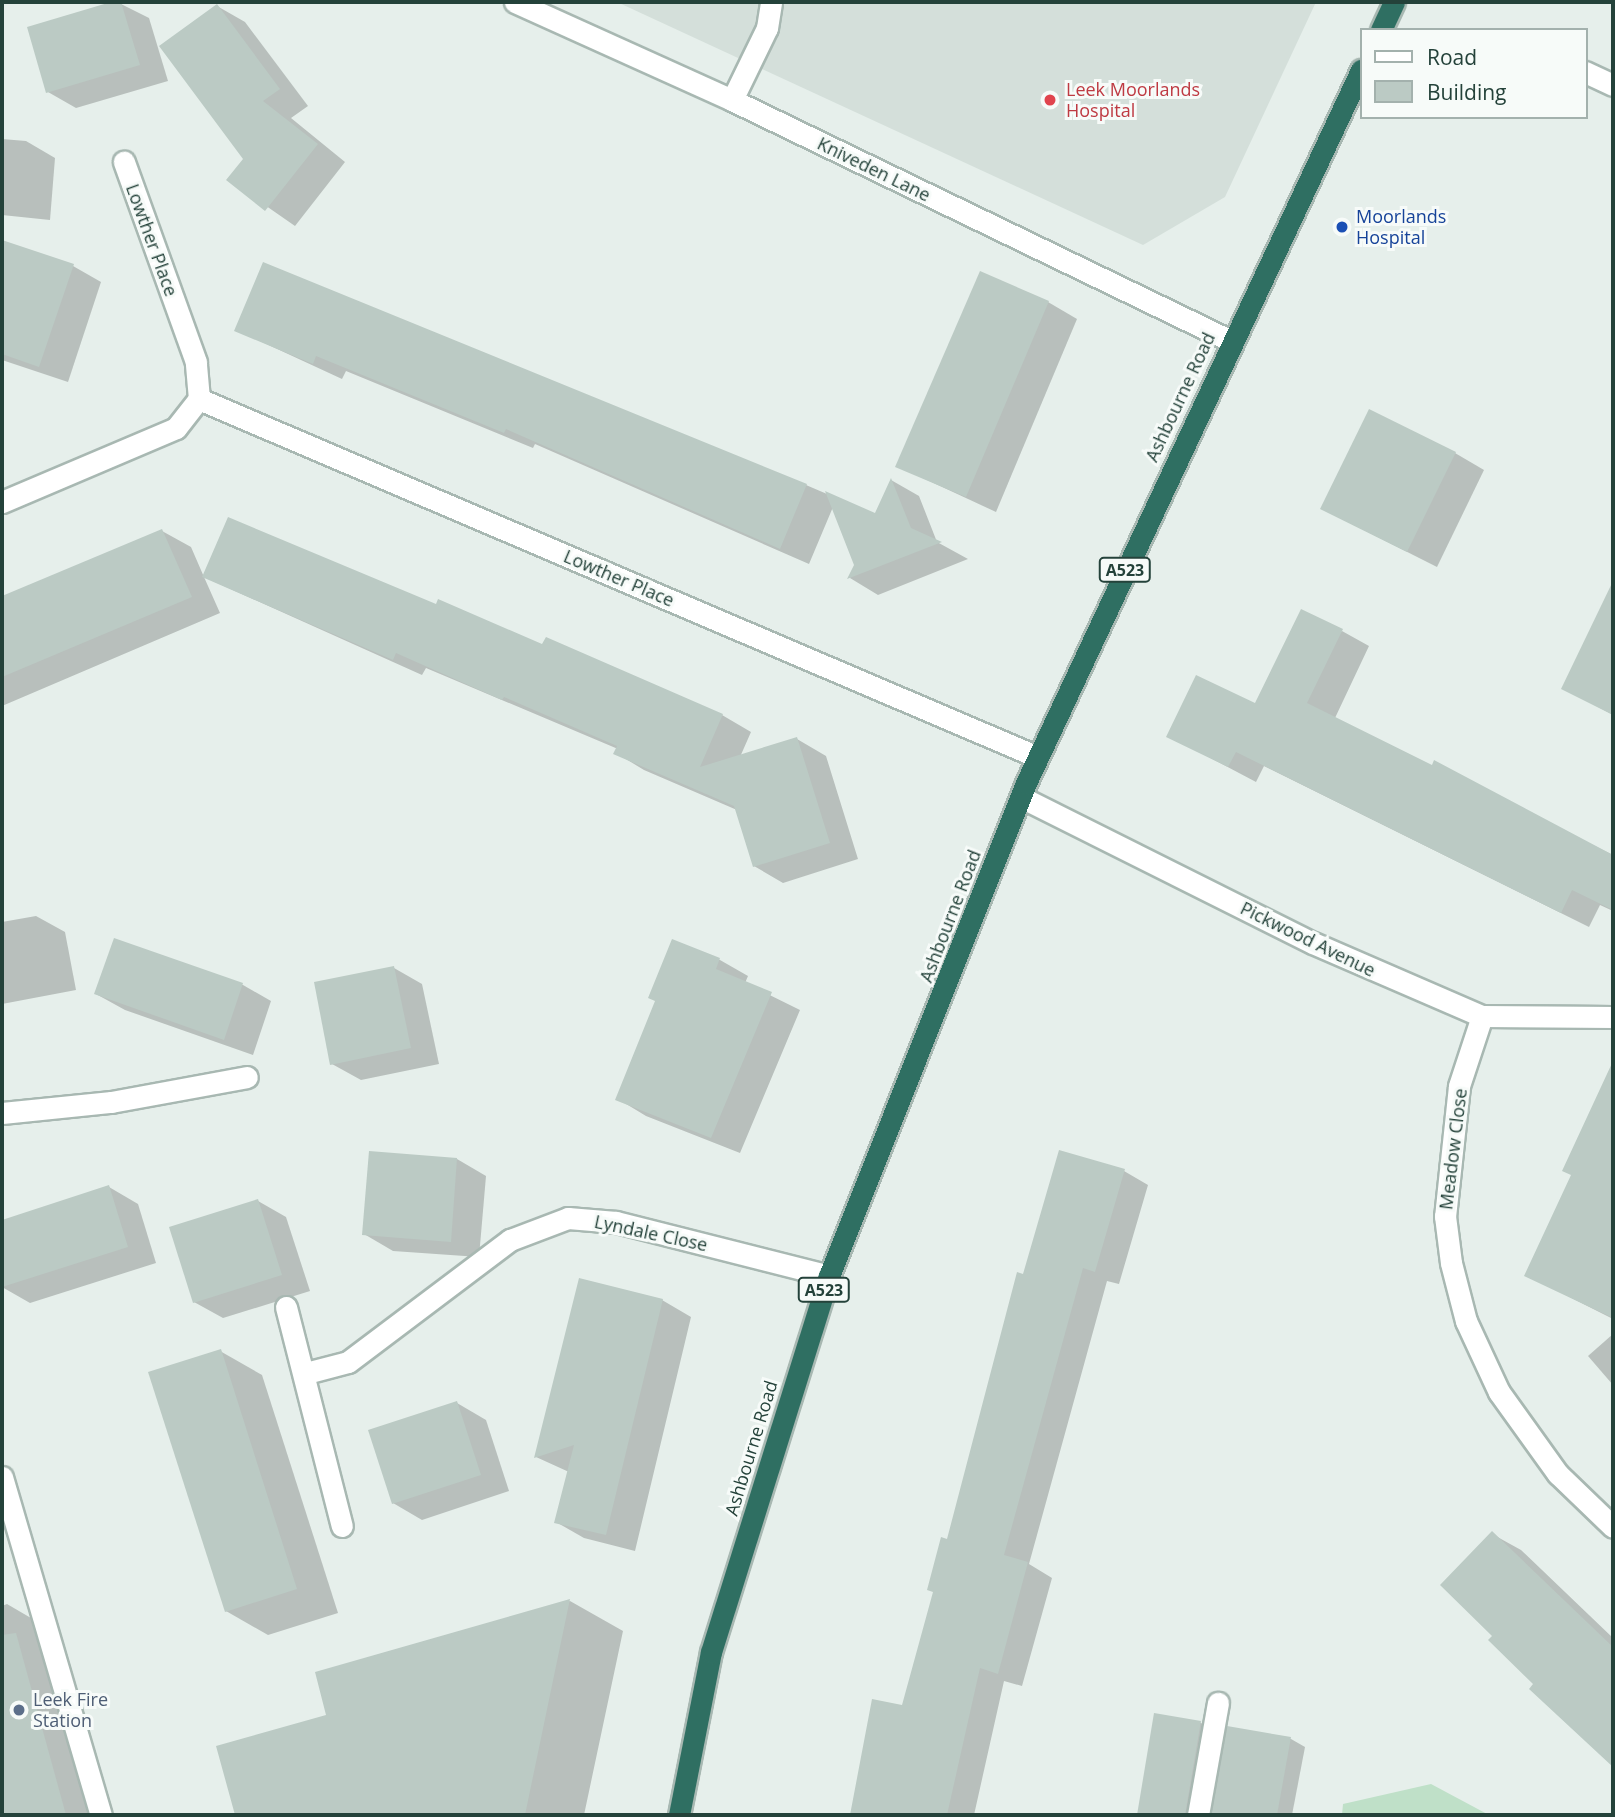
<!DOCTYPE html>
<html>
<head>
<meta charset="utf-8">
<style>
  body { margin:0 }
  #map { position:relative; width:1615px; height:1817px; overflow:hidden; background:#e6efeb; font-family:"Open Sans",sans-serif }
  div>[style] { position:absolute }
  .built>* { inset:0; background:#d4dfda }
  .green>* { inset:0; background:#bfe0c8 }
  .shadow>* { inset:0; background:#0003 }
  .building>* { inset:0; background:#bbcac4 }
  .roads { filter:drop-shadow(2px 0 #a8b8b2) drop-shadow(-2px 0 #a8b8b2) drop-shadow(0 2px #a8b8b2) drop-shadow(0 -2px #a8b8b2) }
  .minor>* { height:21px; margin:-10.5px; padding:0 10.5px; transform-origin:10.5px; border-radius:10.5px; background:#fff }
  .highway>* { height:21px; margin:-10.5px; padding:0 10.5px; transform-origin:10.5px; border-radius:10.5px; background:#2f6f62 }
  .dots>* { width:19px; height:19px; translate:-50% -50%; box-sizing:border-box; border:4px solid #f7fbf9; border-radius:50% }
  span { translate:-50% -50%; white-space:nowrap; text-align:center; line-height:1.15; -webkit-text-stroke:6px #f7fbf9; paint-order:stroke }
  .shield-label span { padding:2px 5px; background:#f7fbf9; border:2px solid; border-radius:5px; -webkit-text-stroke-width:0 }
  .shield-label { font-size:16px; color:#24423a; font-weight:700 }
  .health-label { font-size:18px; color:#be3a42 }
  .left { translate:0 -50%; text-align:left }
  .street-label { font-size:18px; color:#24423a }
  .transit-label { font-size:18px; color:#164399 }
  .service-label { font-size:18px; color:#4e5e75 }
  .frame { position:absolute; inset:0; border:4px solid #24423a; pointer-events:none }
  .legend { position:absolute; left:1360px; top:28px; width:228px; height:91px; box-sizing:border-box; background:#f7fbf9; border:2px solid #a3b1ad; margin:0; padding:9px 12px; list-style:none; font-size:21px; color:#24423a }
  .legend li { display:flex; align-items:center; gap:14px; height:35px }
  .legend b { width:35px; border:2px solid #a3b1ad }
</style>
</head>
<body>
<div id="map">
  <div class="built">
    <div style="clip-path:polygon(617px 2px,1316px 2px,1225px 197px,1143px 245px)"></div>
  </div>
  <div class="green">
    <div style="clip-path:polygon(1431px 1784px,1489px 1815px,1342px 1815px,1343px 1804px)"></div>
  </div>
  <div class="shadow">
    <div style="clip-path:polygon(117px 2px,149px 18px,168px 81px,76px 108px,48px 92px,29px 28px)"></div>
    <div style="clip-path:polygon(217px 6px,245px 22px,308px 106px,291px 118px,345px 162px,295px 226px,229px 180px,245px 159px)"></div>
    <div style="clip-path:polygon(2px 139px,26px 141px,55px 158px,50px 220px,2px 215px)"></div>
    <div style="clip-path:polygon(2px 242px,73px 266px,101px 282px,68px 382px,2px 360px)"></div>
    <div style="clip-path:polygon(1048px 302px,1077px 319px,996px 512px,897px 466px)"></div>
    <div style="clip-path:polygon(236px 330px,806px 485px,876px 515px,891px 480px,919px 496px,937px 542px,968px 559px,878px 595px,850px 578px,855px 565px,833px 507px,809px 564px,535px 444px,533px 448px,346px 371px,342px 379px)"></div>
    <div style="clip-path:polygon(1455px 453px,1484px 470px,1437px 567px,1322px 509px)"></div>
    <div style="clip-path:polygon(162px 531px,191px 547px,204px 577px,437px 607px,722px 715px,751px 732px,740px 757px,797px 739px,826px 756px,858px 859px,783px 883px,754px 866px,737px 810px,644px 770px,616px 753px,618px 749px,426px 668px,422px 675px,204px 577px,220px 613px,2px 706px,2px 599px)"></div>
    <div style="clip-path:polygon(1613px 599px,1613px 715px,1563px 688px,1594px 640px)"></div>
    <div style="clip-path:polygon(1342px 631px,1369px 646px,1335px 718px,1613px 855px,1613px 911px,1600px 905px,1589px 927px,1264px 766px,1256px 782px,1169px 736px,1256px 705px)"></div>
    <div style="clip-path:polygon(36px 916px,65px 932px,76px 990px,2px 1004px,2px 922px)"></div>
    <div style="clip-path:polygon(115px 940px,243px 985px,271px 1001px,253px 1055px,125px 1010px,96px 994px)"></div>
    <div style="clip-path:polygon(673px 941px,720px 960px,748px 976px,745px 983px,800px 1010px,740px 1153px,646px 1116px,618px 1099px,657px 1001px)"></div>
    <div style="clip-path:polygon(394px 968px,422px 984px,439px 1064px,361px 1080px,332px 1064px)"></div>
    <div style="clip-path:polygon(1602px 1090px,1613px 1095px,1613px 1319px,1526px 1275px,1573px 1175px)"></div>
    <div style="clip-path:polygon(457px 1159px,486px 1176px,479px 1257px,393px 1251px,364px 1234px)"></div>
    <div style="clip-path:polygon(1124px 1171px,1148px 1185px,1119px 1284px,1107px 1281px,1029px 1564px,1052px 1578px,1022px 1686px,1004px 1681px,974px 1815px,853px 1815px,854px 1803px,904px 1707px,1025px 1276px)"></div>
    <div style="clip-path:polygon(109px 1187px,138px 1204px,156px 1263px,30px 1303px,2px 1287px,2px 1222px)"></div>
    <div style="clip-path:polygon(258px 1201px,286px 1217px,310px 1291px,223px 1318px,194px 1302px)"></div>
    <div style="clip-path:polygon(662px 1300px,691px 1317px,635px 1551px,584px 1538px,556px 1522px,569px 1472px,536px 1457px)"></div>
    <div style="clip-path:polygon(1613px 1334px,1613px 1385px,1588px 1356px)"></div>
    <div style="clip-path:polygon(220px 1351px,262px 1375px,338px 1613px,268px 1635px,226px 1611px)"></div>
    <div style="clip-path:polygon(457px 1403px,486px 1420px,509px 1491px,422px 1520px,393px 1503px)"></div>
    <div style="clip-path:polygon(1492px 1534px,1521px 1550px,1613px 1638px,1613px 1766px,1532px 1689px,1536px 1684px,1494px 1636px)"></div>
    <div style="clip-path:polygon(570px 1601px,623px 1631px,584px 1815px,237px 1815px,218px 1748px,328px 1716px,317px 1673px)"></div>
    <div style="clip-path:polygon(7px 1604px,60px 1635px,110px 1815px,2px 1815px,2px 1606px)"></div>
    <div style="clip-path:polygon(1155px 1715px,1201px 1723px,1215px 1731px,1200px 1815px,1138px 1815px)"></div>
    <div style="clip-path:polygon(1229px 1728px,1291px 1739px,1305px 1747px,1292px 1815px,1213px 1815px)"></div>
  </div>
  <div class="building">
    <div style="clip-path:polygon(111px 2px,121px 2px,140px 65px,46px 93px,27px 27px)"></div>
    <div style="clip-path:polygon(217px 4px,280px 89px,263px 101px,318px 144px,265px 211px,226px 180px,243px 159px,159px 46px)"></div>
    <div style="clip-path:polygon(2px 240px,74px 264px,39px 367px,2px 354px)"></div>
    <div style="clip-path:polygon(263px 262px,807px 484px,780px 549px,506px 429px,504px 433px,316px 356px,313px 364px,234px 331px)"></div>
    <div style="clip-path:polygon(980px 271px,1049px 301px,966px 497px,895px 467px)"></div>
    <div style="clip-path:polygon(1369px 409px,1456px 452px,1407px 552px,1320px 509px)"></div>
    <div style="clip-path:polygon(891px 478px,911px 528px,942px 542px,847px 579px,854px 565px,825px 491px,875px 513px)"></div>
    <div style="clip-path:polygon(228px 517px,436px 604px,438px 599px,542px 644px,546px 637px,723px 714px,700px 767px,797px 737px,830px 843px,753px 867px,734px 806px,613px 754px,617px 746px,504px 697px,502px 700px,396px 653px,393px 660px,202px 577px)"></div>
    <div style="clip-path:polygon(162px 529px,192px 597px,2px 677px,2px 596px)"></div>
    <div style="clip-path:polygon(1613px 581px,1613px 715px,1561px 689px)"></div>
    <div style="clip-path:polygon(1301px 609px,1343px 629px,1307px 703px,1432px 765px,1434px 760px,1613px 855px,1613px 910px,1572px 890px,1561px 913px,1236px 752px,1228px 767px,1166px 737px,1196px 675px,1255px 703px)"></div>
    <div style="clip-path:polygon(114px 938px,243px 983px,224px 1040px,94px 994px)"></div>
    <div style="clip-path:polygon(672px 939px,720px 958px,716px 969px,772px 992px,711px 1138px,615px 1100px,655px 1001px,648px 998px)"></div>
    <div style="clip-path:polygon(394px 966px,411px 1048px,330px 1065px,314px 982px)"></div>
    <div style="clip-path:polygon(1613px 1061px,1613px 1318px,1524px 1276px,1571px 1175px,1562px 1171px)"></div>
    <div style="clip-path:polygon(1059px 1150px,1125px 1169px,1095px 1272px,1083px 1268px,1004px 1555px,1028px 1562px,998px 1674px,980px 1668px,947px 1815px,850px 1815px,872px 1699px,902px 1705px,933px 1592px,927px 1590px,941px 1537px,947px 1539px,1017px 1272px,1023px 1274px)"></div>
    <div style="clip-path:polygon(369px 1151px,457px 1158px,451px 1242px,362px 1235px)"></div>
    <div style="clip-path:polygon(109px 1185px,128px 1247px,2px 1287px,2px 1220px)"></div>
    <div style="clip-path:polygon(258px 1199px,282px 1275px,193px 1303px,169px 1227px)"></div>
    <div style="clip-path:polygon(579px 1278px,663px 1299px,606px 1535px,554px 1523px,574px 1445px,534px 1458px)"></div>
    <div style="clip-path:polygon(221px 1349px,297px 1589px,225px 1612px,148px 1372px)"></div>
    <div style="clip-path:polygon(457px 1401px,481px 1475px,392px 1504px,368px 1430px)"></div>
    <div style="clip-path:polygon(1492px 1531px,1613px 1647px,1613px 1767px,1529px 1689px,1533px 1684px,1488px 1640px,1492px 1636px,1440px 1585px)"></div>
    <div style="clip-path:polygon(570px 1599px,525px 1815px,235px 1815px,216px 1746px,326px 1715px,315px 1672px)"></div>
    <div style="clip-path:polygon(16px 1633px,66px 1815px,2px 1815px,2px 1635px)"></div>
    <div style="clip-path:polygon(1154px 1713px,1201px 1721px,1185px 1815px,1137px 1815px)"></div>
    <div style="clip-path:polygon(1227px 1726px,1291px 1737px,1277px 1815px,1211px 1815px)"></div>
  </div>
  <div class="roads">
    <div class="minor">
      <div style="left:515px;top:2px;width:238px;rotate:24.3deg"></div>
      <div style="left:732px;top:100px;width:554px;rotate:25.78deg"></div>
      <div style="left:1585px;top:72px;width:31px;rotate:25deg"></div>
      <div style="left:732px;top:100px;width:80px;rotate:-64.1deg"></div>
      <div style="left:767px;top:28px;width:26px;rotate:-81deg"></div>
      <div style="left:199px;top:399px;width:912px;rotate:23.11deg"></div>
      <div style="left:2px;top:502px;width:189px;rotate:-23deg"></div>
      <div style="left:176px;top:428px;width:37px;rotate:-52deg"></div>
      <div style="left:199px;top:399px;width:37px;rotate:-95deg"></div>
      <div style="left:196px;top:362px;width:213px;rotate:-109.8deg"></div>
      <div style="left:1021px;top:797px;width:326px;rotate:26.6deg"></div>
      <div style="left:1313px;top:943px;width:184px;rotate:23.4deg"></div>
      <div style="left:1482px;top:1016px;width:131px;rotate:0.4deg"></div>
      <div style="left:1482px;top:1016px;width:74px;rotate:108.2deg"></div>
      <div style="left:1459px;top:1086px;width:131px;rotate:96.1deg"></div>
      <div style="left:1445px;top:1216px;width:47px;rotate:82.7deg"></div>
      <div style="left:1451px;top:1263px;width:60px;rotate:75.5deg"></div>
      <div style="left:1466px;top:1321px;width:78px;rotate:65.1deg"></div>
      <div style="left:1499px;top:1392px;width:101px;rotate:54.3deg"></div>
      <div style="left:1558px;top:1474px;width:76px;rotate:43.9deg"></div>
      <div style="left:2px;top:1113px;width:110px;rotate:-5.8deg"></div>
      <div style="left:111px;top:1102px;width:138px;rotate:-10.4deg"></div>
      <div style="left:286px;top:1307px;width:226px;rotate:75.7deg"></div>
      <div style="left:306px;top:1373px;width:43px;rotate:-14.7deg"></div>
      <div style="left:348px;top:1362px;width:203px;rotate:-37deg"></div>
      <div style="left:510px;top:1240px;width:62px;rotate:-20.8deg"></div>
      <div style="left:568px;top:1218px;width:48px;rotate:4.8deg"></div>
      <div style="left:616px;top:1222px;width:220px;rotate:14.2deg"></div>
      <div style="left:2px;top:1477px;width:352px;rotate:73.7deg"></div>
      <div style="left:1198px;top:1815px;width:114px;rotate:-79.9deg"></div>
    </div>
    <div class="highway">
      <div style="left:1381px;top:30px;width:31px;rotate:-65deg"></div>
      <div style="left:679px;top:1815px;width:166px;rotate:-78.9deg"></div>
      <div style="left:711px;top:1652px;width:394px;rotate:-72.6deg"></div>
      <div style="left:829px;top:1276px;width:531px;rotate:-68.22deg"></div>
      <div style="left:1026px;top:783px;width:788px;rotate:-64.83deg"></div>
    </div>
  </div>
  <div class="dots">
    <div style="left:1050px;top:100px;background:#e0444e"></div>
    <div style="left:1342px;top:227px;background:#1a4fb4"></div>
    <div style="left:19px;top:1710px;background:#5c6f8a"></div>
  </div>
  <div class="shield-label">
    <span style="left:1125px;top:570px">A523</span>
    <span style="left:824px;top:1290px">A523</span>
  </div>
  <div class="health-label">
    <span class="left" style="left:1066px;top:100px">Leek Moorlands<br>Hospital</span>
  </div>
  <div class="street-label">
    <span style="left:874px;top:169px;rotate:26deg">Kniveden Lane</span>
    <span style="left:152px;top:240px;rotate:70deg">Lowther Place</span>
    <span style="left:1180px;top:397px;rotate:-65deg">Ashbourne Road</span>
    <span style="left:619px;top:578px;rotate:23deg">Lowther Place</span>
    <span style="left:950px;top:916px;rotate:-69deg">Ashbourne Road</span>
    <span style="left:1308px;top:939px;rotate:26deg">Pickwood Avenue</span>
    <span style="left:1453px;top:1149px;rotate:-83deg">Meadow Close</span>
    <span style="left:651px;top:1233px;rotate:12deg">Lyndale Close</span>
    <span style="left:751px;top:1448px;rotate:-73deg">Ashbourne Road</span>
  </div>
  <div class="transit-label">
    <span class="left" style="left:1356px;top:227px">Moorlands<br>Hospital</span>
  </div>
  <div class="service-label">
    <span class="left" style="left:33px;top:1710px">Leek Fire<br>Station</span>
  </div>
  <div class="frame"></div>
  <ul class="legend">
  <li><b style="height:9px;background:#fff"></b>Road</li>
  <li><b style="height:19px;background:#bbcac4"></b>Building</li>
  </ul>
</div>
</body>
</html>
